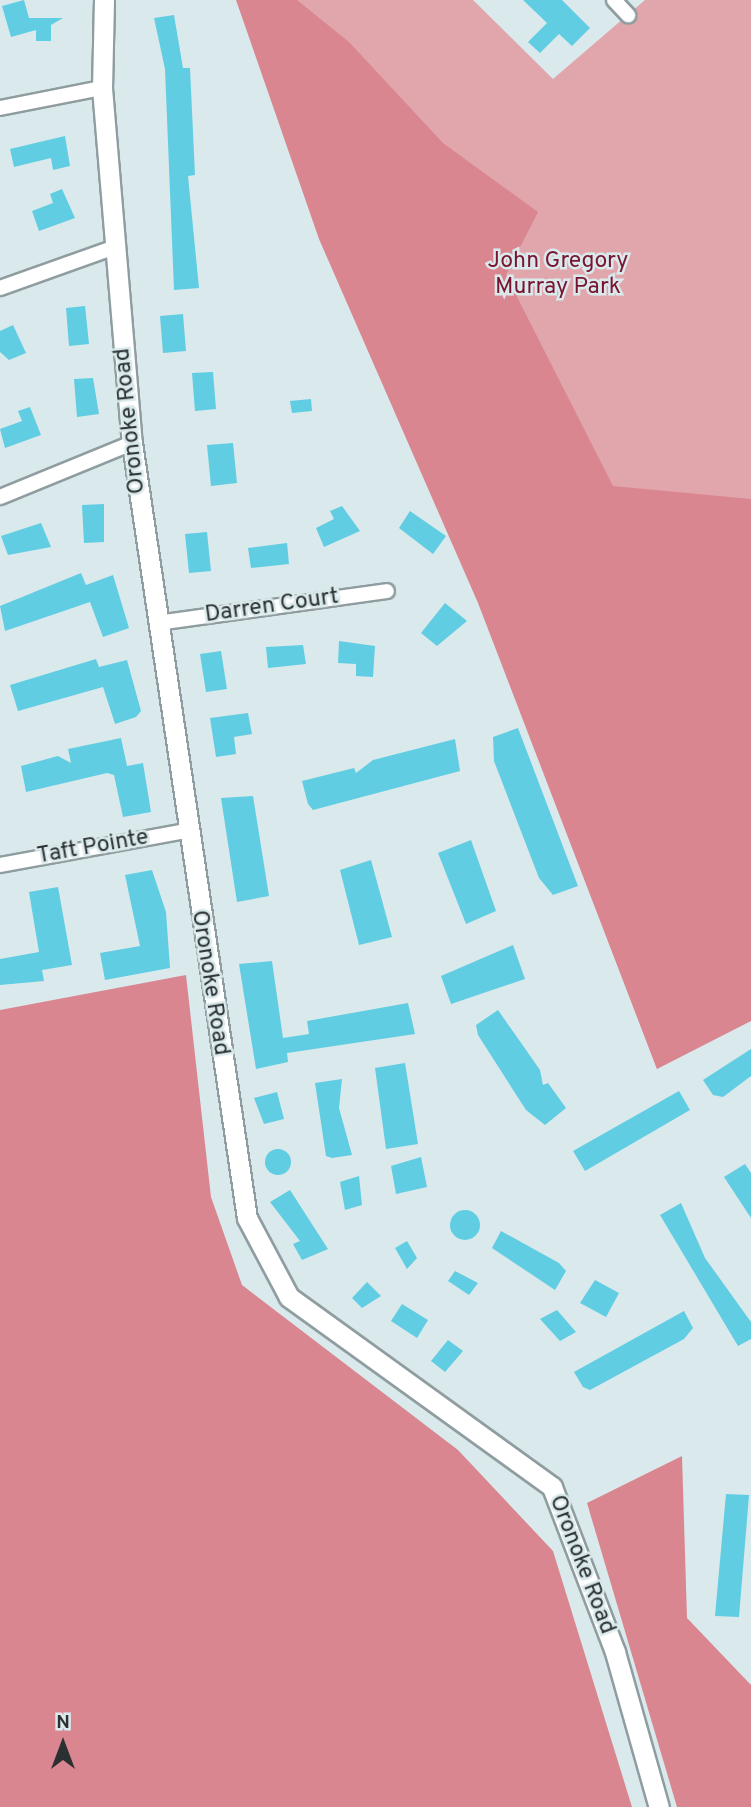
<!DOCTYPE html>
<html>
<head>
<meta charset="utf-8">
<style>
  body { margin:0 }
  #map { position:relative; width:751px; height:1807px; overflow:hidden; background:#dae9ec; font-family:Overpass,sans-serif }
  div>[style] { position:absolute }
  .green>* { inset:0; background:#e0a6ac }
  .forest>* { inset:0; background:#da8691 }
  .building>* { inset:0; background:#60cde2 }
  .round { border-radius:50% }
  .roads { filter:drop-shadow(2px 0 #8f9da0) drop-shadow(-2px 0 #8f9da0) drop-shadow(0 2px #8f9da0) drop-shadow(0 -2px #8f9da0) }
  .minor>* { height:14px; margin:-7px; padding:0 7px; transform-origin:7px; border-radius:7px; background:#fff }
  .tertiary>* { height:19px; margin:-9.5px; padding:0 9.5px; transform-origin:9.5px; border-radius:9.5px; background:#fff }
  span { translate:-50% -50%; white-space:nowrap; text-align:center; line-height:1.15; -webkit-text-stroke:5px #dae9ec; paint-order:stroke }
  .park-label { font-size:23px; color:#78142f }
  .street-label { font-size:23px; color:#2b3132 }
  .north { position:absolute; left:28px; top:1709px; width:70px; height:70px; -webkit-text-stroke:5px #dae9ec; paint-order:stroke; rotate:0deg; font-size:19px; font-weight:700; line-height:28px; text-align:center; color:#2b3132 }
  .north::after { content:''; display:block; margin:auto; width:24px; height:32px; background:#2b3132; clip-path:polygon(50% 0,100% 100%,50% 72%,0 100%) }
</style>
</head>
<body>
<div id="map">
  <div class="green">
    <div style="clip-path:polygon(249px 0,473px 0,553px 79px,645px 0,751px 0,751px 1011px,657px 1069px)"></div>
  </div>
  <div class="forest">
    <div style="clip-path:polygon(236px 0,297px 0,349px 42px,443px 143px,538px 212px,506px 275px,613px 486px,751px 499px,751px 1021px,657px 1069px,478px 603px,319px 239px)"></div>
    <div style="clip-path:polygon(186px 975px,211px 1197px,242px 1285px,458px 1450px,553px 1551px,632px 1807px,0 1807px,0 1010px)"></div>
    <div style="clip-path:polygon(682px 1456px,687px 1618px,751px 1685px,751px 1807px,677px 1807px,587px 1503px)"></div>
  </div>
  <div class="building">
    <div style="clip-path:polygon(24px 0,29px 18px,63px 18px,51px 25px,51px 41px,36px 41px,36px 30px,11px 37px,2px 6px)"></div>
    <div style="clip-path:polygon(523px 0,562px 0,590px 28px,572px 46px,559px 34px,540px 53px,528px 42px,547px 23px)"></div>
    <div style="clip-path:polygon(174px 15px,183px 68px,190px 68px,195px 175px,188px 176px,199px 288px,174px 290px,165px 69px,154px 18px)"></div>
    <div style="clip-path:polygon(65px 136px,70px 166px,53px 170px,51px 158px,14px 167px,10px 149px)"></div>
    <div style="clip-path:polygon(62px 189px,75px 218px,39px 231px,32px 211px,53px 203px,50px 194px)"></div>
    <div style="clip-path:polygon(85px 306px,89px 344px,69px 346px,66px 308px)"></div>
    <div style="clip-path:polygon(183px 314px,186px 351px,163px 353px,160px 316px)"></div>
    <div style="clip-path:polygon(13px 325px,26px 353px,9px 360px,0 352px,0 331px)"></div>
    <div style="clip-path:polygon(213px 372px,216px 409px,195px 411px,192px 373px)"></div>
    <div style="clip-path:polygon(93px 378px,99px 414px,77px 417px,74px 379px)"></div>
    <div style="clip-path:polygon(311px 399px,312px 411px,292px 413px,290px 401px)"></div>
    <div style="clip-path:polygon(30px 407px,41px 435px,5px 448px,0 429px,22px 421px,18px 411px)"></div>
    <div style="clip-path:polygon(233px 443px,237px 483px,211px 486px,207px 445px)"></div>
    <div style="clip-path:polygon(104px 504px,104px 542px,84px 543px,82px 505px)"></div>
    <div style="clip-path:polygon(342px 506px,360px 531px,324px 547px,316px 528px,334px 519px,330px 511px)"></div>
    <div style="clip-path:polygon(410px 511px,446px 536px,433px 554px,399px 528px)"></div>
    <div style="clip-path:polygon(41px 523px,51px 547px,8px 555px,1px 536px)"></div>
    <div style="clip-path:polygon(207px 532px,211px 571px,189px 573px,185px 534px)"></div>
    <div style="clip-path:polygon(287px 543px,289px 564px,251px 568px,248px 548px)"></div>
    <div style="clip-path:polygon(81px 573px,86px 585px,113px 575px,129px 628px,103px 637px,90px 602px,5px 631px,0 606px)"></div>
    <div style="clip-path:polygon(445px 603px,467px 621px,437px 646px,421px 633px)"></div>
    <div style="clip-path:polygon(339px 641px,375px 646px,373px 677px,356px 676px,356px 664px,338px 663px)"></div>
    <div style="clip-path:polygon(303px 645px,306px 664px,268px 668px,266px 647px)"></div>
    <div style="clip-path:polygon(221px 651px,227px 689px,206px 692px,200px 654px)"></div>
    <div style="clip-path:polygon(96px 659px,99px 667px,127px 660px,141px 711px,136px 717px,115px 724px,103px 687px,18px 711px,10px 685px)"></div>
    <div style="clip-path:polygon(248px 713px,252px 734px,234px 737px,236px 754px,216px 757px,210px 718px)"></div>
    <div style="clip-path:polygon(518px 728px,578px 886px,553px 895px,539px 878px,494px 761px,493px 737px)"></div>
    <div style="clip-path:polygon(121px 738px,127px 766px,143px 763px,151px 812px,123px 817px,114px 775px,107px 773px,26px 792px,21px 766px,58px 756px,71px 763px,68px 749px)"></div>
    <div style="clip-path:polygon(455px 739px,460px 771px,313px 810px,308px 804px,302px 781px,354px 768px,356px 773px,373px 760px)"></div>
    <div style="clip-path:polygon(253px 796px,269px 896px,237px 902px,221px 798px)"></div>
    <div style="clip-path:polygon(471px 840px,496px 911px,466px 924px,438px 853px)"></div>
    <div style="clip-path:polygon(371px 860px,392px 937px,359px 945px,340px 870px)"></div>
    <div style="clip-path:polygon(152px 870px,166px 912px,170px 968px,105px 980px,100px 953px,140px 946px,125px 875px)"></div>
    <div style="clip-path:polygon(58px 887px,72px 965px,42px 970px,44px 981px,0 985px,0 959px,39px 952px,29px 892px)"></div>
    <div style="clip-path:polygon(513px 945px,525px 979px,451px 1004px,441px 976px)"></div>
    <div style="clip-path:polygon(272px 961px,283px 1038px,309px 1034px,307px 1021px,408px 1003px,415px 1034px,287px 1053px,288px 1062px,256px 1069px,239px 964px)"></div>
    <div style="clip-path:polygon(498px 1010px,540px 1070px,543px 1085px,548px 1083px,566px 1108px,545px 1125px,526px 1110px,478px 1035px,476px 1025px)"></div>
    <div style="clip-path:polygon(751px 1049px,751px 1076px,723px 1097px,713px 1095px,703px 1080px)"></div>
    <div style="clip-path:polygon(405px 1063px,418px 1144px,386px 1149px,375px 1068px)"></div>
    <div style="clip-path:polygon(342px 1079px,339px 1108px,352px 1155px,332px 1158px,326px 1156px,315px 1083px)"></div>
    <div style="clip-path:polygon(679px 1091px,690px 1110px,585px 1171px,573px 1151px)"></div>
    <div style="clip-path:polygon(277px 1092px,284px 1119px,264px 1124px,254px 1098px)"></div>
    <div class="round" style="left:265px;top:1149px;width:26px;height:26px"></div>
    <div style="clip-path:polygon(421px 1157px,427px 1187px,396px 1194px,391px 1166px)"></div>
    <div style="clip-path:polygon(745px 1164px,751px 1173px,751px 1218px,724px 1177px)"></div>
    <div style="clip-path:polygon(359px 1176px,362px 1205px,345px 1210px,340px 1182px)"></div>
    <div style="clip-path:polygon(290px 1190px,328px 1249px,302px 1260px,293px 1244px,300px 1241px,270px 1202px)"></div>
    <div style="clip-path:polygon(681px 1203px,705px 1258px,751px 1322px,751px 1339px,738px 1346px,660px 1215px)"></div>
    <div class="round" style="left:450px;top:1210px;width:30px;height:30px"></div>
    <div style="clip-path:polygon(501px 1231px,559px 1263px,566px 1271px,555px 1290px,492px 1248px)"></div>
    <div style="clip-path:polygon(407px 1241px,417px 1258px,407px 1269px,395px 1248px)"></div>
    <div style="clip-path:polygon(455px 1271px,478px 1283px,469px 1295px,448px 1281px)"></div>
    <div style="clip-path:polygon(595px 1280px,619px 1293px,606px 1317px,580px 1303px)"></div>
    <div style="clip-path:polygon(367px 1282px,381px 1296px,362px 1308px,352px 1298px)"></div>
    <div style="clip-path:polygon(402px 1304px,428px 1320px,417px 1338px,391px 1321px)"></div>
    <div style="clip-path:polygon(557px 1310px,576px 1332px,560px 1341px,540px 1319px)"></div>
    <div style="clip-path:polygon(684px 1311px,693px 1328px,684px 1339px,590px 1390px,583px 1387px,574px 1372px)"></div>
    <div style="clip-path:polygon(448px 1340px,463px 1351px,445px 1372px,431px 1361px)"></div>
    <div style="clip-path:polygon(726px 1494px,749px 1495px,739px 1617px,715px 1616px)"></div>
  </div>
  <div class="roads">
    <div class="minor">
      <div style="left:614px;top:0;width:21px;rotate:47deg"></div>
      <div style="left:0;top:108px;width:104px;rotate:-11.1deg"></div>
      <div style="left:0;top:288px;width:122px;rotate:-19.6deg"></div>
      <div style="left:0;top:497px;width:143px;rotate:-22.2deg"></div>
      <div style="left:157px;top:623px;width:232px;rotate:-7.9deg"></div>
      <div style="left:0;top:865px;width:188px;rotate:-10.4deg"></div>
    </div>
    <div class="tertiary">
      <div style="left:104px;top:0;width:88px;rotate:91.3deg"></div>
      <div style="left:102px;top:88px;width:356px;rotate:85.2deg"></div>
      <div style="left:132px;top:443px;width:783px;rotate:81.56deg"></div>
      <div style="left:247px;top:1218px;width:89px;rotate:62deg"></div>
      <div style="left:289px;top:1297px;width:324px;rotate:35.8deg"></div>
      <div style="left:552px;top:1487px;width:177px;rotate:69.1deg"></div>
      <div style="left:615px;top:1652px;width:161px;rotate:74.2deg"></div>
    </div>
  </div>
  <div class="park-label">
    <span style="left:558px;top:275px">John Gregory<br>Murray Park</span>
  </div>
  <div class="street-label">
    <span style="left:131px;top:421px;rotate:-96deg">Oronoke Road</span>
    <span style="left:272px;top:607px;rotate:-8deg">Darren Court</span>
    <span style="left:93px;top:848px;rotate:-10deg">Taft Pointe</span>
    <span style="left:209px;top:983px;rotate:81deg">Oronoke Road</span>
    <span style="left:581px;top:1565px;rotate:69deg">Oronoke Road</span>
  </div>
  <div class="north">N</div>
</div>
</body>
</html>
